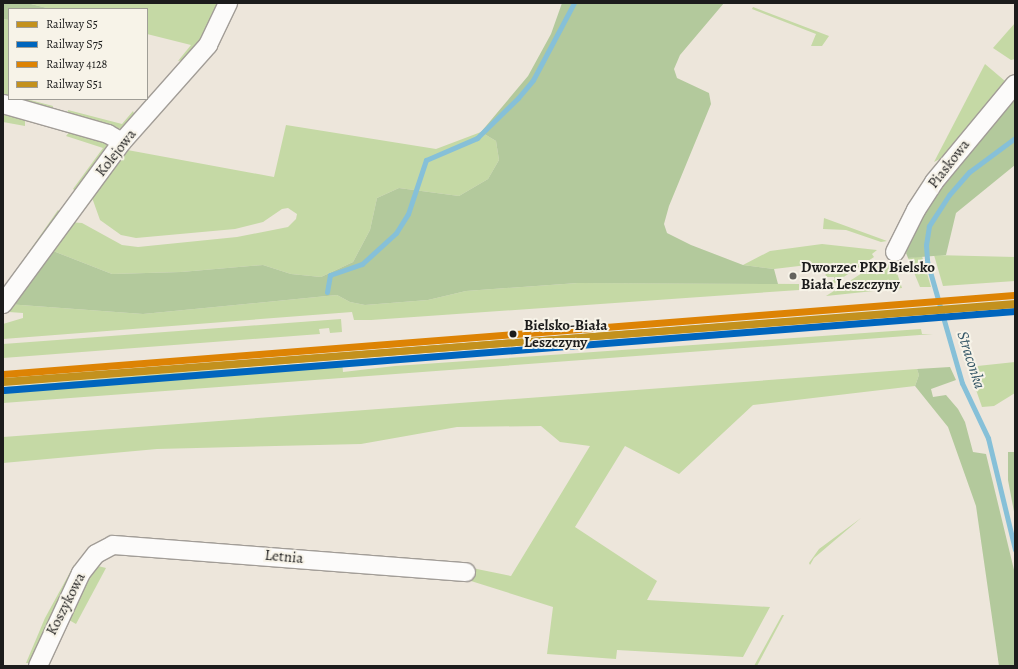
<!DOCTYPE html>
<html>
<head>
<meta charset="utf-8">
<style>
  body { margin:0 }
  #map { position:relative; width:1018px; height:669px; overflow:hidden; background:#ede6db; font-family:Alegreya,serif }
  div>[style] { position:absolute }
  .green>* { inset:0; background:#c5d9a5 }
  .forest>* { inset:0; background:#b3c99c }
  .stream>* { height:5px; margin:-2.5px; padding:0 2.5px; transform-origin:2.5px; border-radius:2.5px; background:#86c0d8 }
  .roads { filter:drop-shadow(1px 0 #a29d97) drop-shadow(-1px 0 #a29d97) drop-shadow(0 1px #a29d97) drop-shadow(0 -1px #a29d97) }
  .minor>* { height:18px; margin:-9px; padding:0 9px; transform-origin:9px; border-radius:9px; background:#fcfbfa }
  .rail-1>* { height:7px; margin:-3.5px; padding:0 3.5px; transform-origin:3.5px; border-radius:3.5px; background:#c3911e }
  .rail-2>* { height:7px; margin:-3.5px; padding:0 3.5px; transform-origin:3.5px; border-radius:3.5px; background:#0065bd }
  .rail-3>* { height:7px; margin:-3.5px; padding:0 3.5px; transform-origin:3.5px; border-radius:3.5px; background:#dd8304 }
  .rail-4>* { height:7px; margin:-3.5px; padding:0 3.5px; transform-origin:3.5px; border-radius:3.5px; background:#c3911e }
  .dots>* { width:11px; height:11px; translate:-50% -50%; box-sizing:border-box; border:2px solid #f7f3e8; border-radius:50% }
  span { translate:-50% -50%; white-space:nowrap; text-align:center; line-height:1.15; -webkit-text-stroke:4px #f7f3e8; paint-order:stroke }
  .street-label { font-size:15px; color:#1c1c1c }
  .poi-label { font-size:15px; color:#1c1c1c; font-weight:700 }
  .left { translate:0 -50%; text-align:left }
  .stop-label { font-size:15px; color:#1c1c1c; font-weight:700 }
  .water-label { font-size:16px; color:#355767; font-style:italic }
  .frame { position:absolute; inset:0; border:4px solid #1c1c1c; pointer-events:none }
  .legend { position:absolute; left:8px; top:8px; width:140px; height:92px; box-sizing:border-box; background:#f7f3e8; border:1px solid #9f9d96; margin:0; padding:5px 7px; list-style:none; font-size:12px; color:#1c1c1c }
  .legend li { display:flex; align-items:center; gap:8px; height:20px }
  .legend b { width:20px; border:1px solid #9f9d96 }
</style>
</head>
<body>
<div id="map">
  <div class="green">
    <div style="clip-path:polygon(27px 3px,224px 3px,191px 58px,178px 61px,191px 45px,147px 34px,147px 9px,51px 9px)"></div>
    <div style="clip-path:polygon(753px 7px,829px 36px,822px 46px,811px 46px,816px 34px,752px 9px)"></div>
    <div style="clip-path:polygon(3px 19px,9px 20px,9px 99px,26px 99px,53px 106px,52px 110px,3px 98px)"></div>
    <div style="clip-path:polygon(1015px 23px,1015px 59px,1011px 60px,993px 48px)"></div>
    <div style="clip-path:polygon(985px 64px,1005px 81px,1006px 86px,942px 158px,934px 162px)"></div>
    <div style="clip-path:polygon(68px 110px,122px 124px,133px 111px,135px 116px,125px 128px,115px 129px,67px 115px)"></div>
    <div style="clip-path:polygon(3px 112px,17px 115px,25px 121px,25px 126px,3px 122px)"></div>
    <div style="clip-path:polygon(286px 125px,436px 149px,481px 132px,496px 141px,499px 160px,488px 179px,459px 196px,399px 188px,377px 198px,370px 230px,353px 262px,321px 277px,291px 274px,263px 265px,181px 272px,112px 274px,48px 249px,69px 222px,82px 223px,122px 245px,138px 247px,237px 237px,288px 227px,296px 219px,297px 214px,288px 208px,282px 209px,263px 222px,235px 229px,136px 238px,121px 235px,100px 220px,90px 192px,122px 149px,274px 177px)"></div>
    <div style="clip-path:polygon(72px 129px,110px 144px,78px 193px,73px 189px,103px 148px,66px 136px)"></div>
    <div style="clip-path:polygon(58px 210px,62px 214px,3px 289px)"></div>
    <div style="clip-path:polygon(824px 218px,887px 241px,881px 242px,846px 230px,823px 229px)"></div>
    <div style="clip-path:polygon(822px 244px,877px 250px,872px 254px,874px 257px,827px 288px,804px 290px,804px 284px,830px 283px,835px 279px,834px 277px,826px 277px,824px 263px,774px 269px,743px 265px,770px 251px)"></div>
    <div style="clip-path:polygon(934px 255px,1015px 257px,1015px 281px,943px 286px)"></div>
    <div style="clip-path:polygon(922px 256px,931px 287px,920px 287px,908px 258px)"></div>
    <div style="clip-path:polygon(881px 261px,895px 267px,902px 288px,826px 296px)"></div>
    <div style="clip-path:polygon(578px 283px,799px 284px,799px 290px,371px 320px,354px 320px,352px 312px,3px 339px,3px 324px,23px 318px,23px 313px,9px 312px,7px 304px,143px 314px,337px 295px,350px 302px,365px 305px,428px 300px,466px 291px)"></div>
    <div style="clip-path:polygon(341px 319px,342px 332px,330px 333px,329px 328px,319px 329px,320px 334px,3px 358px,3px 344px)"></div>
    <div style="clip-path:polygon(921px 329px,922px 334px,933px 334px,3px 403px,3px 387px,160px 374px,342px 361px,343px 372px,395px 366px)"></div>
    <div style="clip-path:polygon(1015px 362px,1015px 393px,994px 406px,982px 407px,968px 367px)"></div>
    <div style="clip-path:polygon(917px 369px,919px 375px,915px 386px,753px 405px,679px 474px,625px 446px,575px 527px,657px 581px,647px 600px,770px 607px,743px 657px,617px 650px,616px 659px,547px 654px,553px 607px,471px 581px,472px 568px,511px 576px,590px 446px,560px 442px,541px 426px,457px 427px,361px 444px,157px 449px,3px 463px,3px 437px)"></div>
    <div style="clip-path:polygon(861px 518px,814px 558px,810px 565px,809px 563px,819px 549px)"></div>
    <div style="clip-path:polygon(74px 565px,79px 568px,30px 663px,26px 663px,45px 618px)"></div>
    <div style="clip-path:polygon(98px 566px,106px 568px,76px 624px,69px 620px,75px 595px)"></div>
    <div style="clip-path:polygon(782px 615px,784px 615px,757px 666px,754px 666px)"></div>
  </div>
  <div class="forest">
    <div style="clip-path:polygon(3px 3px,27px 3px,51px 9px,9px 9px,9px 20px,3px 19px)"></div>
    <div style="clip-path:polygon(562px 3px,724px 3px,680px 55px,674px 69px,677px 78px,709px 93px,711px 104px,669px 206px,664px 224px,667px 233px,691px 245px,743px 265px,774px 269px,778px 284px,578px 283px,466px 291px,428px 300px,365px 305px,350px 302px,337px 295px,143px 314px,7px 304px,48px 249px,112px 274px,181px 272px,263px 265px,291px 274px,321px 277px,353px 262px,370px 230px,377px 198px,399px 188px,459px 196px,488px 179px,499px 160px,496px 141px,481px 132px,528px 76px,551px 34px)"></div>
    <div style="clip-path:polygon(1015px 94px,1015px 165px,956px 213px,946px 255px,908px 258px,906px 253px,915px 228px,940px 187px)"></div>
    <div style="clip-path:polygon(950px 367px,956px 380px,931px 389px,933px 397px,946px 395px,958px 409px,965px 422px,973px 452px,986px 454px,1015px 574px,1015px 666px,999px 666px,976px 506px,948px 427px,915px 386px,919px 375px,917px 369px)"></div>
    <div style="clip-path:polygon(1008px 452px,1015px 452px,1015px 517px,1008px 480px)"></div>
  </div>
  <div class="stream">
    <div style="left:1015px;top:138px;width:57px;rotate:143.5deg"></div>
    <div style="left:969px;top:172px;width:30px;rotate:131deg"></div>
    <div style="left:949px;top:195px;width:37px;rotate:123deg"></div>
    <div style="left:929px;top:226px;width:19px;rotate:99deg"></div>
    <div style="left:926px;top:245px;width:16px;rotate:86deg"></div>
    <div style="left:927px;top:261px;width:127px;rotate:74deg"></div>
    <div style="left:962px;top:383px;width:61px;rotate:64.7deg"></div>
    <div style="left:988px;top:438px;width:115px;rotate:76.4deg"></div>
    <div style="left:327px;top:292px;width:17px;rotate:-80deg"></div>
    <div style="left:330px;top:275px;width:34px;rotate:-19deg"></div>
    <div style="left:362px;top:264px;width:46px;rotate:-42.4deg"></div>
    <div style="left:396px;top:233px;width:22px;rotate:-58deg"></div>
    <div style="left:408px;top:214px;width:57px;rotate:-71.6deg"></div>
    <div style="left:426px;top:160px;width:56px;rotate:-23.3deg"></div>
    <div style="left:477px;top:138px;width:57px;rotate:-44.3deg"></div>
    <div style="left:518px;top:98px;width:23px;rotate:-50deg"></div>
    <div style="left:533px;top:80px;width:87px;rotate:-62deg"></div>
  </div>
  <div class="roads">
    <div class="minor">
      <div style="left:3px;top:104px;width:109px;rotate:15.9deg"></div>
      <div style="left:108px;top:134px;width:16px;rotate:30deg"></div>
      <div style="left:895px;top:252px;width:47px;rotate:-63.4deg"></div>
      <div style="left:916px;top:210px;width:33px;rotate:-57deg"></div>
      <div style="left:934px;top:182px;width:127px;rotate:-50.4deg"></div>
      <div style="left:3px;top:304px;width:201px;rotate:-53.7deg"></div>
      <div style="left:122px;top:142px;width:130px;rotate:-48.4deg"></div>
      <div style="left:208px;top:45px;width:47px;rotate:-64.5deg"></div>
      <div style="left:38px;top:666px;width:102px;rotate:-65.2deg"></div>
      <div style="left:81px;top:573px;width:24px;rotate:-52deg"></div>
      <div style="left:96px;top:554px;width:19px;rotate:-28deg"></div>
      <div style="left:113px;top:545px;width:354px;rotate:4.4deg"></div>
    </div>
  </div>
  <div class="rail-1">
    <div style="left:3px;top:382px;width:1015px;rotate:-4.46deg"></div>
  </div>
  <div class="rail-2">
    <div style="left:4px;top:390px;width:1014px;rotate:-4.47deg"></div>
  </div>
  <div class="rail-3">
    <div style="left:3px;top:374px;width:1014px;rotate:-4.47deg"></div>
  </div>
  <div class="rail-4">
    <div style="left:4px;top:381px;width:1014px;rotate:-4.36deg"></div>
  </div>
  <div class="dots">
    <div style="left:793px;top:276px;background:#65635f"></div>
    <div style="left:513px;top:334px;background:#1c1c1c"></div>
  </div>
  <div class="street-label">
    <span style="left:116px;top:153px;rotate:-52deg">Kolejowa</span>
    <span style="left:949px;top:164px;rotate:-52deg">Piaskowa</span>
    <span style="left:284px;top:557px;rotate:5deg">Letnia</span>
    <span style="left:66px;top:604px;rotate:-63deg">Koszykowa</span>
  </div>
  <div class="poi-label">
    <span class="left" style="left:801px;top:276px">Dworzec PKP Bielsko<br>Biała Leszczyny</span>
  </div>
  <div class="stop-label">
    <span class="left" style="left:524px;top:334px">Bielsko-Biała<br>Leszczyny</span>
  </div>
  <div class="water-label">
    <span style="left:971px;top:360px;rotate:72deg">Straconka</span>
  </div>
  <div class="frame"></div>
  <ul class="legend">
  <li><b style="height:5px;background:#c3911e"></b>Railway S5</li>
  <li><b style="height:5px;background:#0065bd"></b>Railway S75</li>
  <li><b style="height:5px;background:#dd8304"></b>Railway 4128</li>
  <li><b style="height:5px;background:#c3911e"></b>Railway S51</li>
  </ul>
</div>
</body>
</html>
